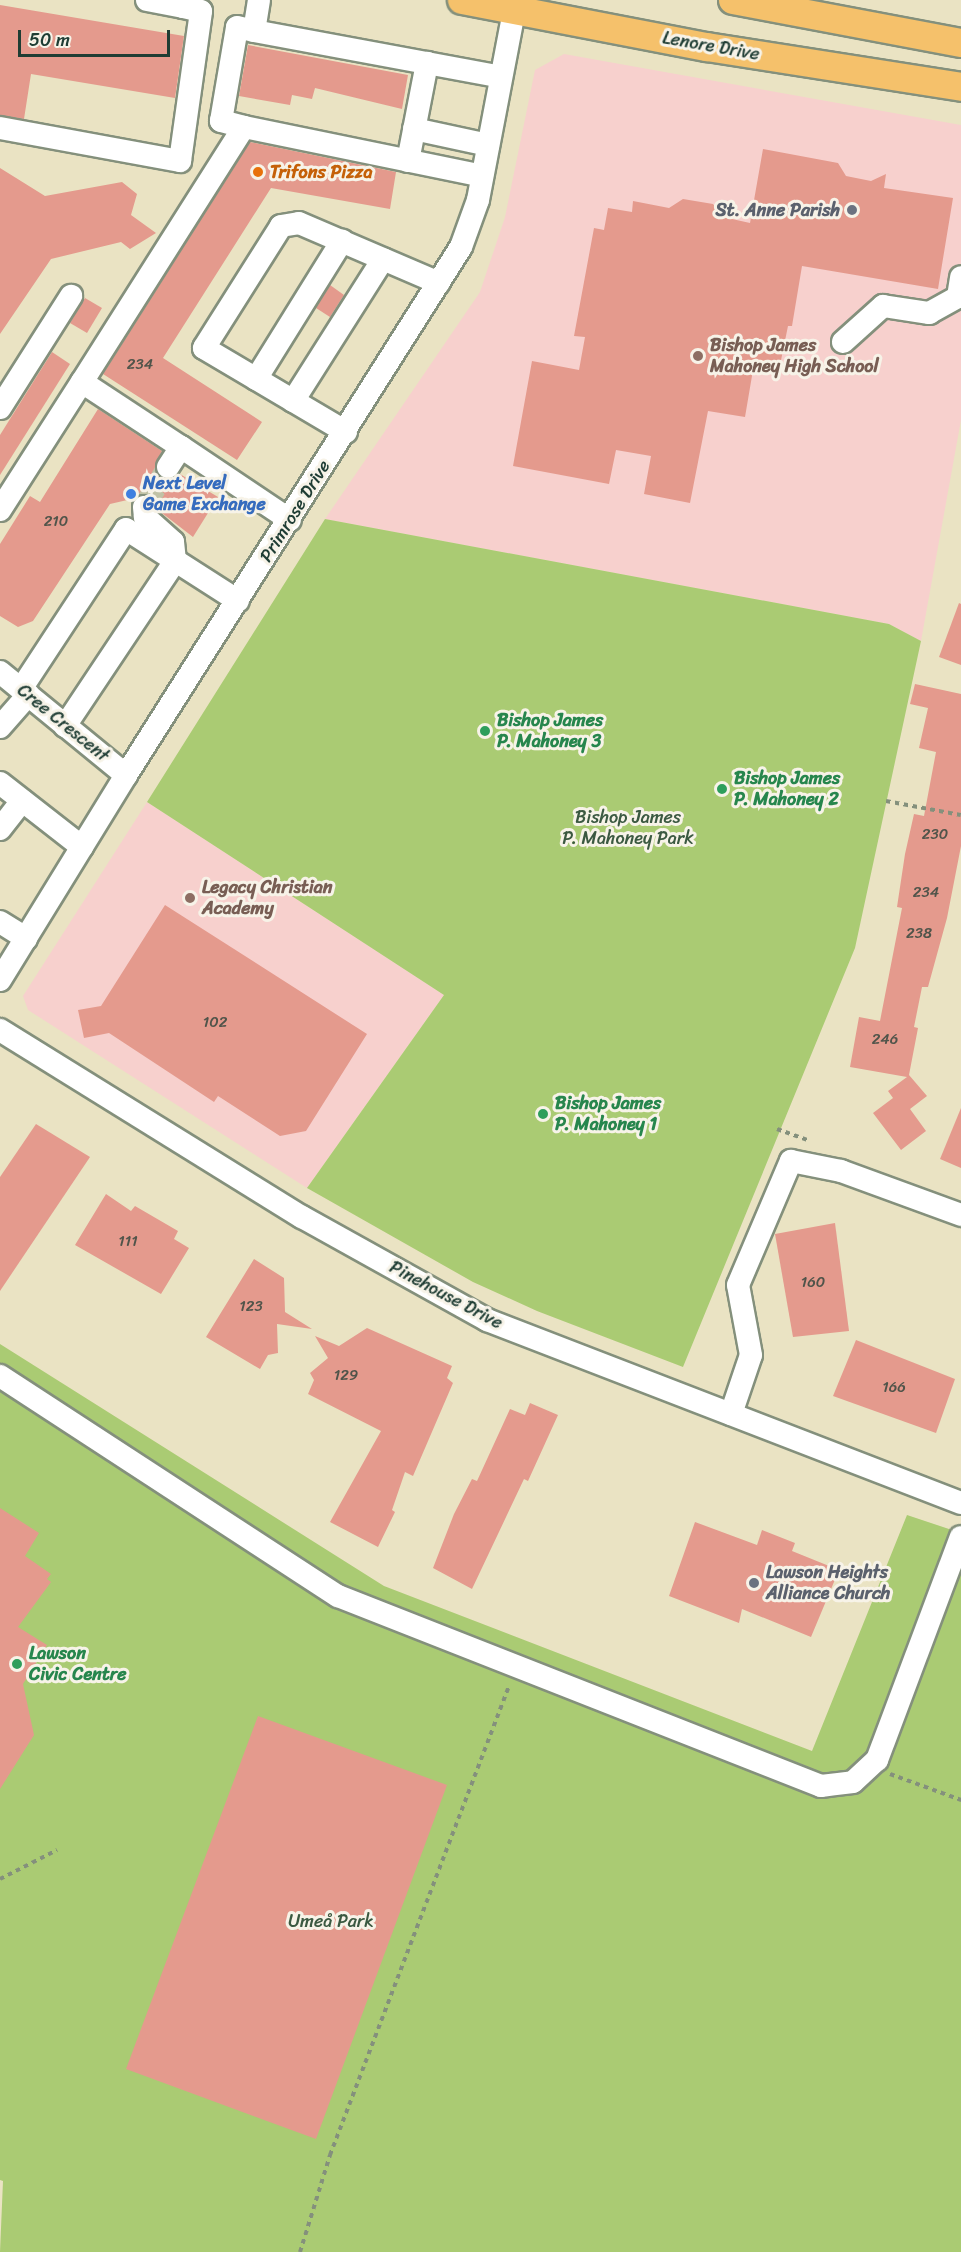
<!DOCTYPE html>
<html>
<head>
<meta charset="utf-8">
<style>
  body { margin:0 }
  #map { position:relative; width:961px; height:2252px; overflow:hidden; background:#eae3c3; font-family:Sriracha,sans-serif }
  div>[style] { position:absolute }
  .built>* { inset:0; background:#f7d0cd }
  .green>* { inset:0; background:#aacb73 }
  .building>* { inset:0; background:#e49a8d }
  .minor-tunnel>* { height:22px; margin-top:-11px; transform-origin:0; background:repeating-linear-gradient(90deg,#c1c2a6 0 22px,transparent 0 33px) }
  .path>* { height:4px; margin-top:-2px; transform-origin:0; background:repeating-linear-gradient(90deg,#84907c 0 4.5px,transparent 0 9px) }
  .roads { filter:drop-shadow(2px 0 #84907c) drop-shadow(-2px 0 #84907c) drop-shadow(0 2px #84907c) drop-shadow(0 -2px #84907c) }
  .minor>* { height:22px; margin:-11px; padding:0 11px; transform-origin:11px; border-radius:11px; background:#fff }
  .major>* { height:28px; margin:-14px; padding:0 14px; transform-origin:14px; border-radius:14px; background:#f5c16b }
  .dots>* { width:16px; height:16px; translate:-50% -50%; box-sizing:border-box; border:3px solid #f7f3e8; border-radius:50% }
  span { translate:-50% -50%; white-space:nowrap; text-align:center; line-height:1.15; -webkit-text-stroke:6px #f7f3e8; paint-order:stroke }
  .number-label { font-size:15px; color:#50544a }
  .number-label span { -webkit-text-stroke-width:0 }
  .street-label { font-size:18px; color:#1f3d34 }
  .food-label { font-size:18px; color:#c56008; font-weight:700 }
  .left { translate:0 -50%; text-align:left }
  .worship-label { font-size:18px; color:#5b616d; font-weight:700 }
  .right { translate:-100% -50%; text-align:right }
  .education-label { font-size:18px; color:#785e54; font-weight:700 }
  .shop-label { font-size:18px; color:#366cbe; font-weight:700 }
  .leisure-label { font-size:18px; color:#27864d; font-weight:700 }
  .park-label { font-size:18px; color:#3b5941 }
  .scale { position:absolute; left:18px; top:30px; width:152px; height:27px; box-sizing:border-box; border:3px solid #1f3d34; border-top:0; padding-left:8px; font-size:18px; line-height:21px; white-space:nowrap; color:#1f3d34; -webkit-text-stroke:4px #f7f3e8; paint-order:stroke }
</style>
</head>
<body>
<div id="map">
  <div class="built">
    <div style="clip-path:polygon(564px 54px,961px 125px,961px 420px,921px 641px,889px 624px,325px 519px,480px 292px,505px 217px,535px 70px)"></div>
    <div style="clip-path:polygon(147px 802px,444px 995px,307px 1188px,28px 1010px,23px 996px)"></div>
  </div>
  <div class="green">
    <div style="clip-path:polygon(325px 519px,889px 624px,921px 641px,855px 948px,683px 1367px,537px 1311px,473px 1282px,307px 1188px,444px 995px,147px 802px)"></div>
    <div style="clip-path:polygon(0 1344px,384px 1586px,812px 1751px,907px 1515px,961px 1533px,961px 2252px,0 2252px,3px 2181px,0 2180px)"></div>
  </div>
  <div class="building">
    <div style="clip-path:polygon(0 5px,184px 36px,175px 98px,31px 74px,24px 119px,0 115px)"></div>
    <div style="clip-path:polygon(248px 45px,408px 75px,402px 109px,315px 88px,312px 99px,292px 95px,290px 105px,239px 96px)"></div>
    <div style="clip-path:polygon(250px 142px,396px 172px,390px 209px,271px 188px,163px 358px,262px 422px,237px 460px,103px 374px)"></div>
    <div style="clip-path:polygon(763px 149px,838px 163px,846px 176px,871px 181px,886px 174px,884px 188px,953px 198px,938px 289px,802px 266px,792px 326px,788px 326px,778px 375px,753px 370px,745px 417px,708px 411px,690px 503px,644px 494px,651px 456px,616px 450px,609px 484px,513px 466px,532px 361px,579px 370px,585px 337px,574px 336px,594px 228px,604px 230px,608px 208px,632px 212px,633px 201px,669px 208px,683px 199px,713px 204px,723px 217px,750px 223px)"></div>
    <div style="clip-path:polygon(0 168px,45px 196px,122px 182px,137px 194px,131px 215px,156px 233px,130px 249px,121px 242px,51px 259px,0 334px)"></div>
    <div style="clip-path:polygon(330px 285px,344px 295px,330px 317px,316px 308px)"></div>
    <div style="clip-path:polygon(85px 298px,102px 308px,87px 333px,70px 323px)"></div>
    <div style="clip-path:polygon(52px 352px,70px 364px,0 475px,0 435px)"></div>
    <div style="clip-path:polygon(98px 409px,162px 451px,155px 466px,160px 478px,174px 479px,180px 474px,218px 497px,193px 537px,158px 510px,149px 495px,110px 504px,33px 621px,18px 627px,0 616px,0 544px,30px 496px,40px 502px)"></div>
    <div style="clip-path:polygon(959px 603px,961px 604px,961px 665px,939px 657px)"></div>
    <div style="clip-path:polygon(915px 684px,961px 694px,961px 846px,947px 918px,928px 987px,922px 987px,914px 1027px,918px 1028px,909px 1075px,927px 1096px,910px 1109px,926px 1131px,901px 1150px,873px 1113px,893px 1098px,888px 1091px,907px 1077px,850px 1067px,859px 1017px,880px 1021px,902px 908px,897px 907px,905px 854px,914px 814px,924px 816px,936px 752px,919px 748px,928px 708px,910px 704px)"></div>
    <div style="clip-path:polygon(165px 905px,367px 1034px,306px 1131px,280px 1136px,218px 1096px,214px 1102px,109px 1033px,84px 1038px,78px 1010px,101px 1006px)"></div>
    <div style="clip-path:polygon(961px 1108px,961px 1168px,940px 1159px)"></div>
    <div style="clip-path:polygon(36px 1124px,90px 1157px,0 1291px,0 1177px)"></div>
    <div style="clip-path:polygon(106px 1194px,131px 1211px,135px 1206px,178px 1231px,174px 1239px,189px 1248px,161px 1294px,75px 1245px)"></div>
    <div style="clip-path:polygon(835px 1223px,849px 1331px,793px 1337px,775px 1234px)"></div>
    <div style="clip-path:polygon(254px 1259px,284px 1278px,285px 1312px,312px 1329px,277px 1324px,278px 1353px,268px 1355px,260px 1369px,206px 1337px)"></div>
    <div style="clip-path:polygon(367px 1328px,452px 1366px,447px 1378px,453px 1383px,413px 1476px,405px 1472px,392px 1510px,395px 1512px,378px 1547px,330px 1522px,381px 1431px,308px 1394px,314px 1380px,310px 1373px,328px 1358px,315px 1336px,339px 1346px)"></div>
    <div style="clip-path:polygon(856px 1340px,955px 1379px,936px 1433px,833px 1396px)"></div>
    <div style="clip-path:polygon(530px 1403px,558px 1415px,528px 1481px,524px 1479px,472px 1589px,433px 1568px,454px 1514px,472px 1479px,477px 1481px,510px 1409px,525px 1415px)"></div>
    <div style="clip-path:polygon(0 1508px,39px 1533px,25px 1556px,51px 1574px,47px 1579px,51px 1582px,18px 1627px,47px 1645px,23px 1684px,34px 1735px,0 1789px)"></div>
    <div style="clip-path:polygon(695px 1522px,757px 1545px,762px 1530px,795px 1543px,792px 1551px,839px 1570px,811px 1637px,742px 1609px,739px 1623px,669px 1596px)"></div>
    <div style="clip-path:polygon(258px 1716px,447px 1785px,316px 2139px,126px 2069px)"></div>
  </div>
  <div class="minor-tunnel">
    <div style="left:144px;top:507px;width:47px;rotate:-59deg"></div>
  </div>
  <div class="path">
    <div style="left:886px;top:801px;width:76px;rotate:10.6deg"></div>
    <div style="left:777px;top:1129px;width:35px;rotate:20deg"></div>
    <div style="left:890px;top:1774px;width:76px;rotate:20.1deg"></div>
    <div style="left:0;top:1879px;width:64px;rotate:-27deg"></div>
    <div style="left:300px;top:2252px;width:102px;rotate:-72.8deg"></div>
    <div style="left:330px;top:2155px;width:502px;rotate:-69.11deg"></div>
  </div>
  <div class="roads">
    <div class="minor">
      <div style="left:147px;top:0;width:37px;rotate:11deg"></div>
      <div style="left:259px;top:0;width:31px;rotate:99deg"></div>
      <div style="left:254px;top:31px;width:251px;rotate:10.5deg"></div>
      <div style="left:244px;top:127px;width:24px;rotate:-165deg"></div>
      <div style="left:221px;top:121px;width:95px;rotate:-80.3deg"></div>
      <div style="left:237px;top:27px;width:17px;rotate:13deg"></div>
      <div style="left:0;top:128px;width:183px;rotate:10.4deg"></div>
      <div style="left:180px;top:161px;width:151px;rotate:-82deg"></div>
      <div style="left:201px;top:11px;width:18px;rotate:-167deg"></div>
      <div style="left:183px;top:7px;width:7px;rotate:-74deg"></div>
      <div style="left:414px;top:129px;width:76px;rotate:12.2deg"></div>
      <div style="left:408px;top:161px;width:100px;rotate:-79deg"></div>
      <div style="left:843px;top:342px;width:54px;rotate:-42deg"></div>
      <div style="left:883px;top:306px;width:47px;rotate:8.7deg"></div>
      <div style="left:929px;top:313px;width:33px;rotate:-29deg"></div>
      <div style="left:958px;top:297px;width:20px;rotate:-81deg"></div>
      <div style="left:256px;top:379px;width:163px;rotate:-58.1deg"></div>
      <div style="left:82px;top:382px;width:302px;rotate:-57.6deg"></div>
      <div style="left:244px;top:127px;width:243px;rotate:11.6deg"></div>
      <div style="left:293px;top:401px;width:168px;rotate:-57.6deg"></div>
      <div style="left:0;top:408px;width:133px;rotate:-57.6deg"></div>
      <div style="left:346px;top:432px;width:165px;rotate:-149.4deg"></div>
      <div style="left:204px;top:348px;width:144px;rotate:-57.7deg"></div>
      <div style="left:281px;top:226px;width:18px;rotate:-9deg"></div>
      <div style="left:299px;top:223px;width:152px;rotate:23.2deg"></div>
      <div style="left:168px;top:467px;width:24px;rotate:-57deg"></div>
      <div style="left:181px;top:447px;width:131px;rotate:33.8deg"></div>
      <div style="left:0;top:510px;width:152px;rotate:-57.4deg"></div>
      <div style="left:82px;top:382px;width:118px;rotate:33.3deg"></div>
      <div style="left:0;top:672px;width:163px;rotate:39.3deg"></div>
      <div style="left:21px;top:689px;width:191px;rotate:-56.7deg"></div>
      <div style="left:126px;top:529px;width:133px;rotate:32.7deg"></div>
      <div style="left:65px;top:726px;width:198px;rotate:-56.3deg"></div>
      <div style="left:175px;top:561px;width:19px;rotate:-96deg"></div>
      <div style="left:173px;top:542px;width:38px;rotate:-138deg"></div>
      <div style="left:145px;top:517px;width:10px;rotate:-96deg"></div>
      <div style="left:0;top:727px;width:43px;rotate:-48.8deg"></div>
      <div style="left:0;top:783px;width:104px;rotate:38deg"></div>
      <div style="left:0;top:829px;width:36px;rotate:-52deg"></div>
      <div style="left:0;top:922px;width:31px;rotate:32deg"></div>
      <div style="left:0;top:980px;width:241px;rotate:-58.4deg"></div>
      <div style="left:126px;top:775px;width:625px;rotate:-57.61deg"></div>
      <div style="left:461px;top:247px;width:50px;rotate:-70.1deg"></div>
      <div style="left:478px;top:200px;width:204px;rotate:-79.2deg"></div>
      <div style="left:0;top:1030px;width:355px;rotate:31.8deg"></div>
      <div style="left:302px;top:1217px;width:212px;rotate:29.1deg"></div>
      <div style="left:487px;top:1320px;width:508px;rotate:21.11deg"></div>
      <div style="left:0;top:1376px;width:403px;rotate:33.1deg"></div>
      <div style="left:338px;top:1596px;width:519px;rotate:21.47deg"></div>
      <div style="left:821px;top:1786px;width:32px;rotate:-7deg"></div>
      <div style="left:853px;top:1782px;width:33px;rotate:-43deg"></div>
      <div style="left:877px;top:1760px;width:238px;rotate:-69.4deg"></div>
      <div style="left:731px;top:1414px;width:62px;rotate:-71.3deg"></div>
      <div style="left:751px;top:1355px;width:71px;rotate:-100.5deg"></div>
      <div style="left:738px;top:1285px;width:135px;rotate:-66.9deg"></div>
      <div style="left:791px;top:1161px;width:51px;rotate:11.3deg"></div>
      <div style="left:841px;top:1171px;width:128px;rotate:20.1deg"></div>
    </div>
    <div class="major">
      <div style="left:462px;top:0;width:249px;rotate:10.9deg"></div>
      <div style="left:707px;top:47px;width:257px;rotate:8.9deg"></div>
      <div style="left:733px;top:0;width:232px;rotate:10.7deg"></div>
    </div>
  </div>
  <div class="dots">
    <div style="left:258px;top:172px;background:#e8710a"></div>
    <div style="left:852px;top:210px;background:#6b7280"></div>
    <div style="left:698px;top:356px;background:#8d6e63"></div>
    <div style="left:131px;top:494px;background:#3f7fe0"></div>
    <div style="left:485px;top:731px;background:#2e9e5b"></div>
    <div style="left:722px;top:789px;background:#2e9e5b"></div>
    <div style="left:190px;top:898px;background:#8d6e63"></div>
    <div style="left:543px;top:1114px;background:#2e9e5b"></div>
    <div style="left:754px;top:1583px;background:#6b7280"></div>
    <div style="left:17px;top:1664px;background:#2e9e5b"></div>
  </div>
  <div class="number-label">
    <span style="left:140px;top:365px">234</span>
    <span style="left:56px;top:522px">210</span>
    <span style="left:935px;top:835px">230</span>
    <span style="left:926px;top:893px">234</span>
    <span style="left:919px;top:934px">238</span>
    <span style="left:215px;top:1023px">102</span>
    <span style="left:885px;top:1040px">246</span>
    <span style="left:128px;top:1242px">111</span>
    <span style="left:813px;top:1283px">160</span>
    <span style="left:251px;top:1307px">123</span>
    <span style="left:346px;top:1376px">129</span>
    <span style="left:894px;top:1388px">166</span>
  </div>
  <div class="street-label">
    <span style="left:711px;top:46px;rotate:10deg">Lenore Drive</span>
    <span style="left:295px;top:511px;rotate:-58deg">Primrose Drive</span>
    <span style="left:63px;top:723px;rotate:39deg">Cree Crescent</span>
    <span style="left:446px;top:1295px;rotate:28deg">Pinehouse Drive</span>
  </div>
  <div class="food-label">
    <span class="left" style="left:270px;top:172px">Trifons Pizza</span>
  </div>
  <div class="worship-label">
    <span class="right" style="left:840px;top:210px">St. Anne Parish</span>
    <span class="left" style="left:766px;top:1583px">Lawson Heights<br>Alliance Church</span>
  </div>
  <div class="education-label">
    <span class="left" style="left:710px;top:356px">Bishop James<br>Mahoney High School</span>
    <span class="left" style="left:202px;top:898px">Legacy Christian<br>Academy</span>
  </div>
  <div class="shop-label">
    <span class="left" style="left:143px;top:494px">Next Level<br>Game Exchange</span>
  </div>
  <div class="leisure-label">
    <span class="left" style="left:497px;top:731px">Bishop James<br>P. Mahoney 3</span>
    <span class="left" style="left:734px;top:789px">Bishop James<br>P. Mahoney 2</span>
    <span class="left" style="left:555px;top:1114px">Bishop James<br>P. Mahoney 1</span>
    <span class="left" style="left:29px;top:1664px">Lawson<br>Civic Centre</span>
  </div>
  <div class="park-label">
    <span style="left:628px;top:828px">Bishop James<br>P. Mahoney Park</span>
    <span style="left:331px;top:1921px">Umeå Park</span>
  </div>
  <div class="scale">50 m</div>
</div>
</body>
</html>
